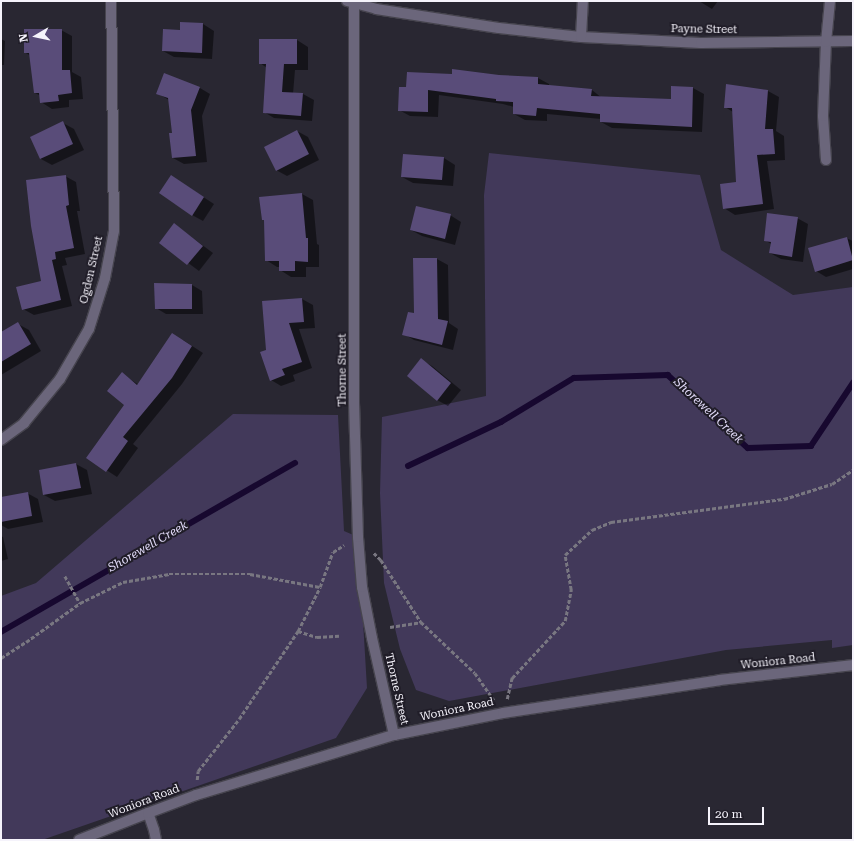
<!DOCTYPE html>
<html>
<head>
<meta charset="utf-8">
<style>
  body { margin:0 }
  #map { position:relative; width:854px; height:841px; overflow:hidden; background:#292732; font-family:"Roboto Serif",serif }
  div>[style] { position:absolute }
  .green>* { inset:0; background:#42395a }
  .shadow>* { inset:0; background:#0007 }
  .stream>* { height:5.5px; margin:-2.75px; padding:0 2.75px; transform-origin:2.75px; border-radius:2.75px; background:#17082f }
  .building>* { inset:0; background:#594c79 }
  .path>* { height:2.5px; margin-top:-1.25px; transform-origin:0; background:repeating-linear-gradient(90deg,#797781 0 4px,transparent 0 6px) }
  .roads { filter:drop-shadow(1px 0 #46444e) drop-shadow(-1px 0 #46444e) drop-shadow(0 1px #46444e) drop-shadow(0 -1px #46444e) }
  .minor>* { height:10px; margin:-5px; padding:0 5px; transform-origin:5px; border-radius:5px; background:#6b667b }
  .tertiary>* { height:10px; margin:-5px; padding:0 5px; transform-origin:5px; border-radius:5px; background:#6b667b }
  span { translate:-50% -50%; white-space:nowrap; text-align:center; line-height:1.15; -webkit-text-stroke:4px #201d28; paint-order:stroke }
  .street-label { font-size:11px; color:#f5f3fb }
  .water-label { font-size:12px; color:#e3dcfa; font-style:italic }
  .frame { position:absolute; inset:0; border:2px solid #f5f3fb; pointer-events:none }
  .north { position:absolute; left:16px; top:16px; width:40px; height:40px; -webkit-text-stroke:3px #201d28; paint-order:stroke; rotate:261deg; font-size:11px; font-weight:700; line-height:16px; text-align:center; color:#f5f3fb }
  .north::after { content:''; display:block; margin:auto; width:14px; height:18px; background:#f5f3fb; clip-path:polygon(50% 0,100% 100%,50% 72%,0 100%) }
  .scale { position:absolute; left:708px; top:807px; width:56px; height:18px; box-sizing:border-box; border:2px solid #f5f3fb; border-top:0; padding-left:5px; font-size:12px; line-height:14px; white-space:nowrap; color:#f5f3fb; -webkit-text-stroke:3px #201d28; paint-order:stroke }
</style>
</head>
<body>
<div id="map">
  <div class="green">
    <div style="clip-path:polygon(489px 153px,700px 175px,721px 250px,793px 295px,853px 287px,853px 645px,832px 648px,832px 640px,726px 650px,449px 701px,416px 690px,400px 649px,384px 583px,380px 493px,382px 417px,486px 396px,484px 195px)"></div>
    <div style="clip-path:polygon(233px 414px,338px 415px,344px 531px,358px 537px,367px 688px,336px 738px,42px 840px,1px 840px,1px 596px,36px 583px)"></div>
  </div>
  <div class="shadow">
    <div style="clip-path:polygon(699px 1px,718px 1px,712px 9px)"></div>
    <div style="clip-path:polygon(181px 23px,203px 24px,214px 31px,212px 59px,174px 57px,163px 51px,181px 31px)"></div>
    <div style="clip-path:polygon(61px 30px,72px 36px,72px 72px,81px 77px,83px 99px,69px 100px,69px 107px,52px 109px,41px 102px,41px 96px,35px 93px,31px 56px,24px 52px)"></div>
    <div style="clip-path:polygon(1px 39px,5px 41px,4px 65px,1px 65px)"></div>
    <div style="clip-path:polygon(297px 40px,308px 47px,308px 70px,295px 70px,293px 94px,303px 94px,314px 100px,312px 121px,274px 118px,264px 112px,267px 68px,260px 63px)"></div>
    <div style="clip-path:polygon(499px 76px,538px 78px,549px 84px,549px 86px,592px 90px,602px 98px,672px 100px,672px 87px,693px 88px,704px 94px,702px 132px,612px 128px,601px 122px,601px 119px,547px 114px,547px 121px,525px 120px,514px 114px,514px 107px,503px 104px,439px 95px,438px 117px,410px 116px,399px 110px,400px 88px)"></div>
    <div style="clip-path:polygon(200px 88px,210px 94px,202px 116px,207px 162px,184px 164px,173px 158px,173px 134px,169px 100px,157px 93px)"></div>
    <div style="clip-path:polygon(768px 91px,779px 97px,776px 131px,784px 136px,785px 160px,767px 161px,774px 209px,735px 215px,724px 208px,737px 183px,733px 112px,725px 107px)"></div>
    <div style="clip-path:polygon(63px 123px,74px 129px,84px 150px,52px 165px,41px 159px,31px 137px)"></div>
    <div style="clip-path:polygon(297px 131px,308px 137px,319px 160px,287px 176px,276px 170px)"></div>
    <div style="clip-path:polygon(404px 155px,444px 158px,455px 165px,453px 186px,413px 183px,402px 177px)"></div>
    <div style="clip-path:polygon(65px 176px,76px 182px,80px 211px,77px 211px,85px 254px,65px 258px,67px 265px,62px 266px,72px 306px,34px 315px,23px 309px,42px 282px)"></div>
    <div style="clip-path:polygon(171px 176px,214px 204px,203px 221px,192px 215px)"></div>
    <div style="clip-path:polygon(302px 194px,313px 200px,317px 244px,319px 245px,319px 267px,306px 267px,306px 277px,291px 277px,280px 270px,280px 267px,277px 267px,266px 260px,265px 221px,263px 219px)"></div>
    <div style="clip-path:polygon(450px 215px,461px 222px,455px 245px,422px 236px,411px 230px)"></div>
    <div style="clip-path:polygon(797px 218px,808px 224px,803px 262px,781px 259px,770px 253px,771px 244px,765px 240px)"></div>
    <div style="clip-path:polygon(174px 224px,213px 253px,199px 271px,160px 242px)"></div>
    <div style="clip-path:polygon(846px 238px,853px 241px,853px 269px,826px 277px,816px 271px)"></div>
    <div style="clip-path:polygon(437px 259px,448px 265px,449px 323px,458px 329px,453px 350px,414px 340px,404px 334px,415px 314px)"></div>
    <div style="clip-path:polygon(192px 285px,202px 291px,203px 314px,166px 314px,156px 308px)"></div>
    <div style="clip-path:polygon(302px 299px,313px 305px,315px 328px,299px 329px,312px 368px,293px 375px,295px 381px,281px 386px,271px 380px,263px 302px)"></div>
    <div style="clip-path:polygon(18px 324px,29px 330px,41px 351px,1px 375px,1px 333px)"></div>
    <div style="clip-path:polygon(183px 340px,203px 353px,182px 384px,133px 444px,138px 448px,117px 477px,88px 458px,125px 405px,122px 374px,139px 385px)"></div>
    <div style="clip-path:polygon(421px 360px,432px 366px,461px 390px,448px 406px,437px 400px)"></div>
    <div style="clip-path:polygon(76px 464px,87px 470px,92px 494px,55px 501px,44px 495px,40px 471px)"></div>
    <div style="clip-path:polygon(27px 493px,38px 499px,43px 522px,8px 529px,1px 525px,1px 498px)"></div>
    <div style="clip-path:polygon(1px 536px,3px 537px,8px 559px,1px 561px)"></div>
  </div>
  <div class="stream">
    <div style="left:408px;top:466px;width:103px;rotate:-25.3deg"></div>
    <div style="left:501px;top:422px;width:85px;rotate:-31.1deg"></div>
    <div style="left:574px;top:378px;width:94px;rotate:-1.8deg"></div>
    <div style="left:668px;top:375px;width:108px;rotate:42.4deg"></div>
    <div style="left:748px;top:448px;width:63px;rotate:-1.8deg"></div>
    <div style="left:811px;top:446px;width:76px;rotate:-56.3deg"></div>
    <div style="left:1px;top:632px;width:339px;rotate:-29.9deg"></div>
  </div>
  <div class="building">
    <div style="clip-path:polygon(180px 22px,203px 23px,202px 53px,162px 51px,163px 29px,180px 30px)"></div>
    <div style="clip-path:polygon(24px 29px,62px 29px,62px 70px,70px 70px,72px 93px,58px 95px,59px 101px,40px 103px,39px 93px,34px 93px,29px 53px,24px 53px)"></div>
    <div style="clip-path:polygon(259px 39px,297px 39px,297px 64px,284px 64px,282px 92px,303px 93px,301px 116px,263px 113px,266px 64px,259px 64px)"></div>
    <div style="clip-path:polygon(452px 69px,499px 75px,538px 77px,538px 84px,592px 89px,591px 96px,671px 99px,671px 86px,693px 87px,692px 127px,600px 122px,600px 114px,537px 108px,536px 116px,513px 114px,513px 102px,496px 101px,496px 99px,428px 90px,428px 112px,398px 111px,399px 87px,406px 87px,407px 72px,452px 74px)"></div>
    <div style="clip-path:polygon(164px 73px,200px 87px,191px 110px,196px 156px,172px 158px,169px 133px,172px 133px,168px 98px,156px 94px)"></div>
    <div style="clip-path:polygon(726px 84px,768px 90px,765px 129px,773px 129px,775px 154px,757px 155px,763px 204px,723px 209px,720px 184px,736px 182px,732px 108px,724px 108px)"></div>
    <div style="clip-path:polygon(63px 121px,73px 144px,40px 159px,30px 137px)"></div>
    <div style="clip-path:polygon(297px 130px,309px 154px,276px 171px,264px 147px)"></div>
    <div style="clip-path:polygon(403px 154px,444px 157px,442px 180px,401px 177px)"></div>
    <div style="clip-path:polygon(66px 175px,69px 205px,66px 206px,74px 248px,55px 252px,56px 259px,52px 260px,61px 300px,22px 310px,16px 287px,41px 281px,31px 226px,26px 180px)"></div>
    <div style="clip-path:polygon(171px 175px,204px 197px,192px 216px,159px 193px)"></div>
    <div style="clip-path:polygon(302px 193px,306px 238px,308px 238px,308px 262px,295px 261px,295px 271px,279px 271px,279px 261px,265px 261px,264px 220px,262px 220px,259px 197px)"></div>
    <div style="clip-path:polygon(416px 206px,451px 214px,445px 239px,410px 230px)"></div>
    <div style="clip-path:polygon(767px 213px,798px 217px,792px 257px,769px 253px,771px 242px,764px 241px)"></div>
    <div style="clip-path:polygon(174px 223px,203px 246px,187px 265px,159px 243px)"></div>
    <div style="clip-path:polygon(847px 237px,853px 260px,815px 272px,808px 248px)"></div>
    <div style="clip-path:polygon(413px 258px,437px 258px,438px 319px,448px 321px,442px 345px,402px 335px,408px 312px,414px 313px)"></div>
    <div style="clip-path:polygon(154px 283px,192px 284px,192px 309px,155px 309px)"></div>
    <div style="clip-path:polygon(302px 298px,304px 322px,289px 323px,302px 362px,282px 369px,285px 375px,270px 381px,260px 352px,266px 350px,262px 301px)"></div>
    <div style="clip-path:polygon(18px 322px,31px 344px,1px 362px,1px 332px)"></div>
    <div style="clip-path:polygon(172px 333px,192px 346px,172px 378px,123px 437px,128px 441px,106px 472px,86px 458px,124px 405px,107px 391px,122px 372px,137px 385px)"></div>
    <div style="clip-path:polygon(421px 358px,451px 383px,437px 401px,407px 376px)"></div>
    <div style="clip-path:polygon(76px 463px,81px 488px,43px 495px,39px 470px)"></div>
    <div style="clip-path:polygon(28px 492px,32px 516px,1px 522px,1px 497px)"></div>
  </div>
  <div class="path">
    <div style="left:374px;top:553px;width:10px;rotate:45deg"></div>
    <div style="left:381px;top:560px;width:74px;rotate:57.2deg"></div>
    <div style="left:421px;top:622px;width:74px;rotate:43.4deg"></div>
    <div style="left:475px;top:673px;width:33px;rotate:55deg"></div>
    <div style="left:65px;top:576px;width:31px;rotate:61deg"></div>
    <div style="left:390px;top:627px;width:31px;rotate:-9deg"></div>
    <div style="left:298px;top:631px;width:20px;rotate:18deg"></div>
    <div style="left:317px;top:637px;width:22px;rotate:-3deg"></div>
    <div style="left:1px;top:658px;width:30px;rotate:-33deg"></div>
    <div style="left:26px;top:642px;width:67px;rotate:-35.8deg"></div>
    <div style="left:80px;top:603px;width:48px;rotate:-26deg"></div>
    <div style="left:123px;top:582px;width:47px;rotate:-9.9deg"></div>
    <div style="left:169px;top:574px;width:81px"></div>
    <div style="left:250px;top:574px;width:71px;rotate:10.5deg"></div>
    <div style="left:507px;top:699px;width:22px;rotate:-77deg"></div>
    <div style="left:512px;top:678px;width:78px;rotate:-47.1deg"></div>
    <div style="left:565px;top:621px;width:32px;rotate:-79deg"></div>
    <div style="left:571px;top:590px;width:36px;rotate:-100deg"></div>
    <div style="left:565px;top:555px;width:37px;rotate:-43deg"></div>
    <div style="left:592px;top:530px;width:21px;rotate:-23deg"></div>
    <div style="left:611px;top:522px;width:175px;rotate:-7.6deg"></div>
    <div style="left:784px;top:499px;width:50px;rotate:-17.4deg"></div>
    <div style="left:832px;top:484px;width:25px;rotate:-34deg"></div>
    <div style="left:197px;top:780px;width:9px;rotate:-84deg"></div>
    <div style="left:198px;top:771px;width:66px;rotate:-51.7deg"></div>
    <div style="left:239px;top:719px;width:106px;rotate:-56.2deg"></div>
    <div style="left:298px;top:631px;width:49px;rotate:-63.4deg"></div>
    <div style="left:320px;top:587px;width:37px;rotate:-70deg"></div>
    <div style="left:333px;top:552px;width:13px;rotate:-32deg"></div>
  </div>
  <div class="roads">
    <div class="minor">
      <div style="left:347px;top:1px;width:30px;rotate:15deg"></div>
      <div style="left:376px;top:9px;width:124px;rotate:8.8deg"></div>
      <div style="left:499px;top:28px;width:82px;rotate:6.3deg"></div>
      <div style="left:581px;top:37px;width:120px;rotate:2.9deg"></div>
      <div style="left:701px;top:43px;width:152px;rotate:-0.8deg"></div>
      <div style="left:581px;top:37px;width:36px;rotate:-87deg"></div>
      <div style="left:826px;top:160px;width:44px;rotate:-93.9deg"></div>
      <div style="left:823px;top:116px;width:74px;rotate:-87.7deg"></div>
      <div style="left:826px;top:42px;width:41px;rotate:-84.4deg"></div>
      <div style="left:1px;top:440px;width:29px;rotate:-36deg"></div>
      <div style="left:24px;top:423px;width:57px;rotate:-50.7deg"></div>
      <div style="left:60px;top:379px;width:58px;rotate:-59.9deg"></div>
      <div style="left:89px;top:329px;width:53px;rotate:-72.6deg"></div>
      <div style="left:105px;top:278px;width:48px;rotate:-79.2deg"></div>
      <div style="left:114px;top:231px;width:230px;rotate:-90.7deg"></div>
      <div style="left:394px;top:735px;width:111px;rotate:-11.4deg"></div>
      <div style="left:503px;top:713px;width:219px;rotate:-8.6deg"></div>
      <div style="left:720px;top:680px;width:134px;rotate:-6.4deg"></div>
      <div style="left:79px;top:840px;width:74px;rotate:-21.4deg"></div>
    </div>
    <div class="tertiary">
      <div style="left:156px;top:840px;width:10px;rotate:-101deg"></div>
      <div style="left:154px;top:830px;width:18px;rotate:-109deg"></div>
      <div style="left:148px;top:813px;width:51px;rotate:-20.6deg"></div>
      <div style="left:196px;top:795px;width:207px;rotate:-16.9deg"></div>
      <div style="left:394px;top:735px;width:99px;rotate:-102.8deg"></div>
      <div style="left:372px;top:638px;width:52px;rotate:-101.1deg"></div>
      <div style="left:362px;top:587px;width:50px;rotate:-94.6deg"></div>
      <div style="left:358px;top:537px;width:135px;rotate:-91.7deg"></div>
      <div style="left:354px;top:402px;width:401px;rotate:-90deg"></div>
    </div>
  </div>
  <div class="street-label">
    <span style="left:704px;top:30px;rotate:1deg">Payne Street</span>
    <span style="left:92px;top:270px;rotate:-77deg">Ogden Street</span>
    <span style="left:343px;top:370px;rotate:-90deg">Thorne Street</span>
    <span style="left:778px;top:662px;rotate:-6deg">Woniora Road</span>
    <span style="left:396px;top:689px;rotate:77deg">Thorne Street</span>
    <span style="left:457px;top:710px;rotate:-12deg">Woniora Road</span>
    <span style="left:144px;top:802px;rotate:-21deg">Woniora Road</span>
  </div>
  <div class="water-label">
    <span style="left:708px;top:411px;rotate:43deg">Shorewell Creek</span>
    <span style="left:148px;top:547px;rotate:-30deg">Shorewell Creek</span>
  </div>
  <div class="frame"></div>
  <div class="north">N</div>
  <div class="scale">20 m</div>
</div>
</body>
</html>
